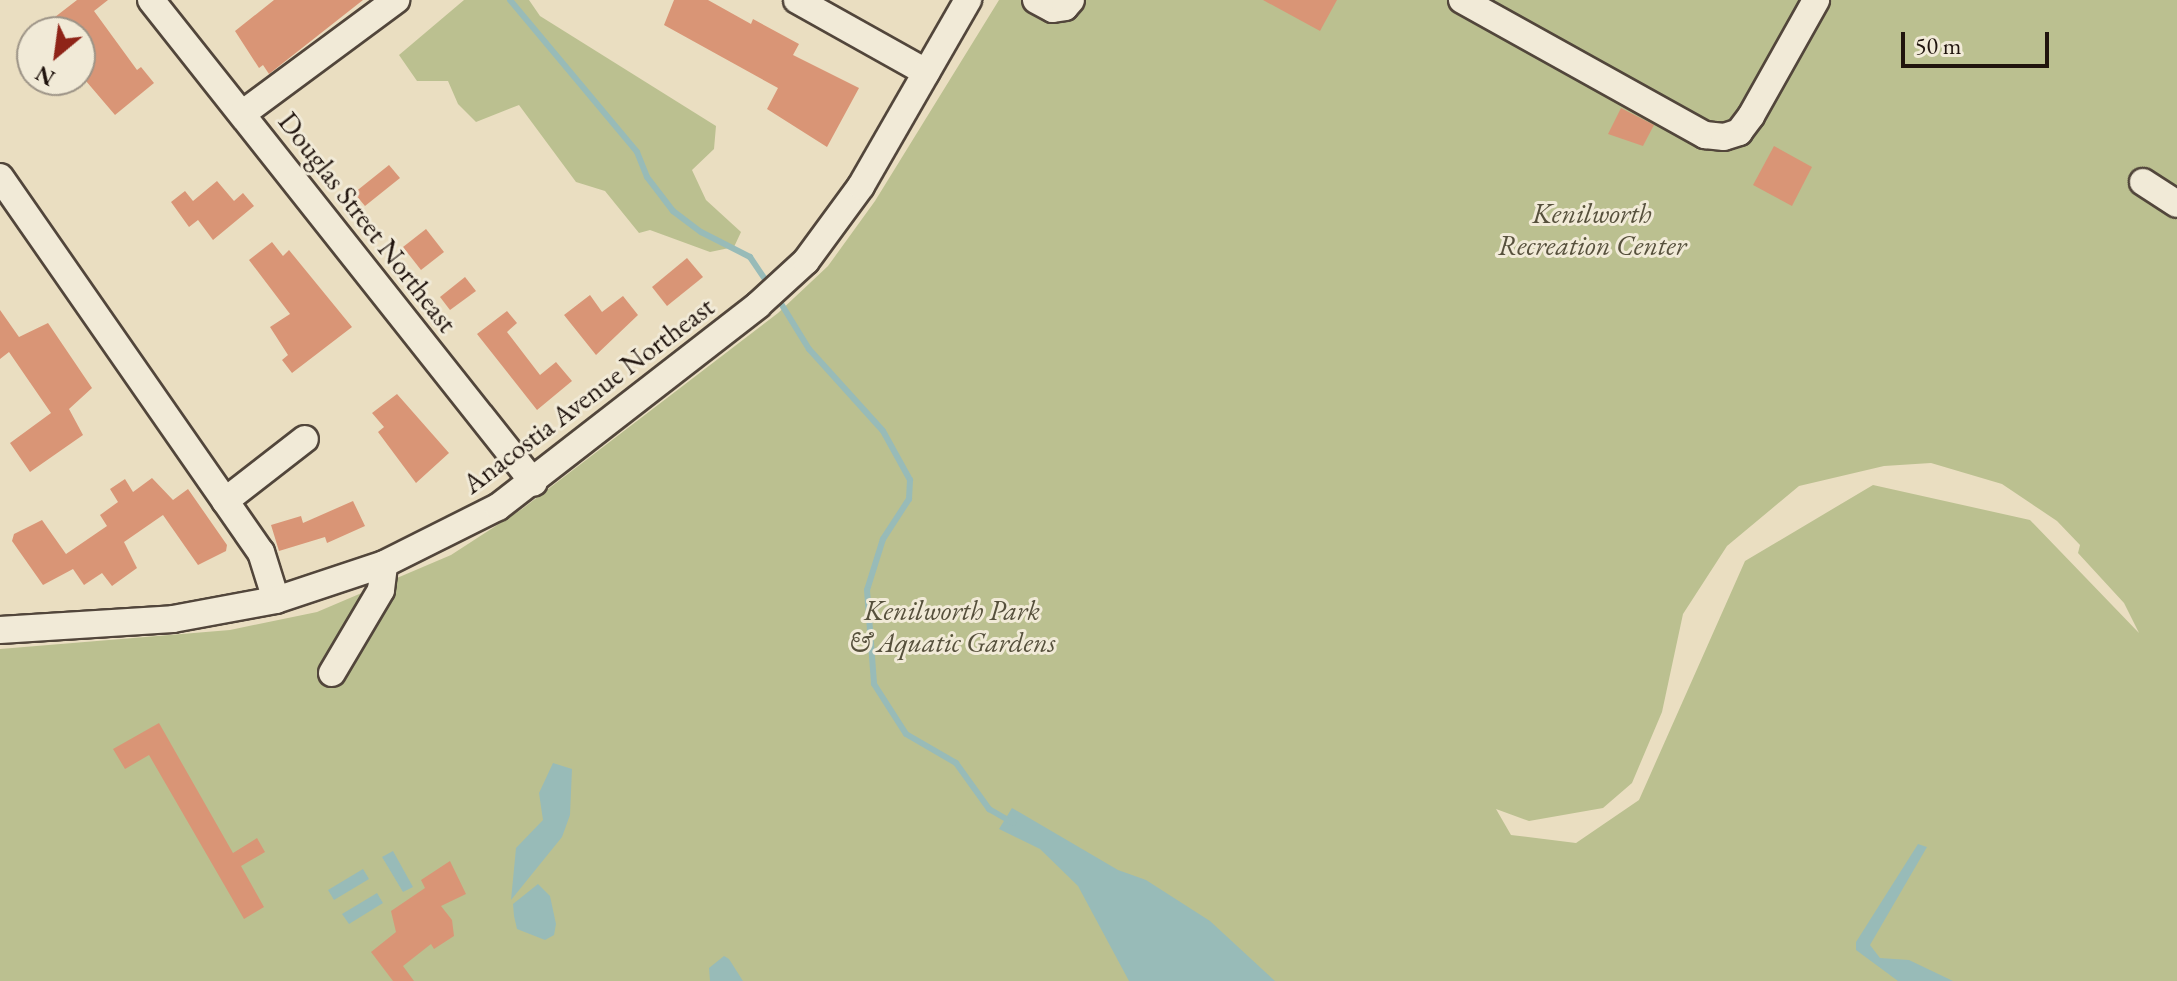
<!DOCTYPE html>
<html>
<head>
<meta charset="utf-8">
<style>
  body { margin:0 }
  #map { position:relative; width:2177px; height:981px; overflow:hidden; background:#eadec1; font-family:"EB Garamond",serif }
  div>[style] { position:absolute }
  .green>* { inset:0; background:#bbc090 }
  .water>* { inset:0; background:#98bbb8 }
  .stream>* { height:6px; margin:-3px; padding:0 3px; transform-origin:3px; border-radius:3px; background:#98bbb8 }
  .building>* { inset:0; background:#d99576 }
  .roads { filter:drop-shadow(2px 0 #52463b) drop-shadow(-2px 0 #52463b) drop-shadow(0 2px #52463b) drop-shadow(0 -2px #52463b) }
  .minor>* { height:26px; margin:-13px; padding:0 13px; transform-origin:13px; border-radius:13px; background:#f1ead7 }
  span { translate:-50% -50%; white-space:nowrap; text-align:center; line-height:1.15; -webkit-text-stroke:6px #f1ead7; paint-order:stroke }
  .park-label { font-size:28px; color:#56503c; font-style:italic }
  .street-label { font-size:28px; color:#20140e }
  .north { position:absolute; left:16px; top:16px; width:80px; height:80px; box-sizing:border-box; background:#f1ead7; border:2px solid #9d9487; border-radius:50%; rotate:209deg; font-size:22px; font-weight:700; line-height:32px; text-align:center; color:#20140e }
  .north::after { content:''; display:block; margin:auto; width:28px; height:36px; background:#8f2418; clip-path:polygon(50% 0,100% 100%,50% 72%,0 100%) }
  .scale { position:absolute; left:1901px; top:32px; width:148px; height:36px; box-sizing:border-box; border:4px solid #20140e; border-top:0; padding-left:10px; font-size:24px; line-height:28px; white-space:nowrap; color:#20140e; -webkit-text-stroke:6px #f1ead7; paint-order:stroke }
</style>
</head>
<body>
<div id="map">
  <div class="green">
    <div style="clip-path:polygon(464px 0,529px 0,540px 16px,716px 126px,714px 149px,692px 170px,706px 200px,741px 232px,734px 247px,710px 252px,650px 230px,639px 233px,605px 191px,576px 182px,519px 105px,476px 122px,458px 104px,448px 81px,417px 81px,399px 55px)"></div>
    <div style="clip-path:polygon(evenodd,999px 0,2177px 0,2177px 981px,0 981px,0 649px,230px 630px,317px 612px,451px 555px,522px 509px,778px 313px,828px 266px,875px 201px,999px 0,1931px 463px,2002px 484px,2057px 521px,2080px 545px,2078px 553px,2124px 603px,2139px 633px,2030px 520px,1873px 485px,1745px 561px,1639px 800px,1576px 843px,1511px 835px,1496px 809px,1529px 821px,1603px 808px,1632px 783px,1662px 712px,1683px 614px,1727px 546px,1799px 486px,1884px 466px,1931px 463px)"></div>
  </div>
  <div class="water">
    <div style="clip-path:polygon(553px 763px,572px 769px,570px 815px,562px 837px,511px 900px,516px 848px,543px 820px,539px 793px)"></div>
    <div style="clip-path:polygon(1012px 808px,1118px 870px,1146px 880px,1210px 921px,1275px 981px,1129px 981px,1078px 886px,1040px 849px,999px 829px)"></div>
    <div style="clip-path:polygon(1918px 844px,1927px 847px,1870px 945px,1880px 958px,1909px 960px,1953px 981px,1898px 981px,1856px 950px,1856px 942px)"></div>
    <div style="clip-path:polygon(393px 851px,413px 887px,403px 892px,382px 857px)"></div>
    <div style="clip-path:polygon(363px 869px,369px 879px,334px 900px,328px 890px)"></div>
    <div style="clip-path:polygon(538px 884px,550px 896px,556px 924px,554px 935px,545px 940px,517px 929px,514px 916px,513px 904px)"></div>
    <div style="clip-path:polygon(377px 893px,383px 903px,349px 924px,342px 914px)"></div>
    <div style="clip-path:polygon(724px 956px,729px 959px,743px 981px,710px 981px,709px 968px)"></div>
  </div>
  <div class="stream">
    <div style="left:510px;top:0;width:198px;rotate:50.1deg"></div>
    <div style="left:637px;top:152px;width:27px;rotate:68deg"></div>
    <div style="left:647px;top:177px;width:43px;rotate:52.6deg"></div>
    <div style="left:673px;top:211px;width:35px;rotate:37deg"></div>
    <div style="left:701px;top:232px;width:55px;rotate:27deg"></div>
    <div style="left:750px;top:257px;width:34px;rotate:56deg"></div>
    <div style="left:777px;top:297px;width:61px;rotate:58.4deg"></div>
    <div style="left:809px;top:349px;width:110px;rotate:47.9deg"></div>
    <div style="left:883px;top:431px;width:56px;rotate:61.1deg"></div>
    <div style="left:910px;top:480px;width:19px;rotate:93deg"></div>
    <div style="left:909px;top:499px;width:48px;rotate:123deg"></div>
    <div style="left:883px;top:539px;width:53px;rotate:107.4deg"></div>
    <div style="left:867px;top:590px;width:94px;rotate:85.7deg"></div>
    <div style="left:874px;top:684px;width:59px;rotate:57.4deg"></div>
    <div style="left:906px;top:734px;width:58px;rotate:30.1deg"></div>
    <div style="left:956px;top:763px;width:57px;rotate:54.3deg"></div>
    <div style="left:989px;top:809px;width:28px;rotate:30deg"></div>
  </div>
  <div class="building">
    <div style="clip-path:polygon(77px 0,108px 0,94px 11px,137px 70px,141px 67px,154px 83px,115px 115px,80px 74px,80px 32px,67px 32px,55px 17px)"></div>
    <div style="clip-path:polygon(274px 0,363px 0,269px 74px,263px 65px,259px 68px,235px 31px)"></div>
    <div style="clip-path:polygon(674px 0,708px 0,751px 24px,753px 19px,799px 44px,793px 55px,859px 88px,827px 147px,767px 109px,778px 88px,664px 25px)"></div>
    <div style="clip-path:polygon(1263px 0,1337px 0,1320px 31px)"></div>
    <div style="clip-path:polygon(1621px 108px,1654px 125px,1643px 146px,1608px 134px)"></div>
    <div style="clip-path:polygon(1774px 146px,1812px 167px,1792px 206px,1753px 185px)"></div>
    <div style="clip-path:polygon(389px 165px,400px 178px,365px 206px,354px 193px)"></div>
    <div style="clip-path:polygon(217px 181px,234px 201px,243px 193px,254px 206px,213px 240px,198px 220px,189px 227px,171px 202px,185px 191px,193px 201px)"></div>
    <div style="clip-path:polygon(426px 229px,444px 252px,421px 270px,403px 247px)"></div>
    <div style="clip-path:polygon(272px 242px,283px 256px,289px 250px,352px 327px,292px 373px,282px 360px,288px 355px,270px 327px,290px 314px,249px 260px)"></div>
    <div style="clip-path:polygon(687px 258px,703px 277px,667px 306px,652px 287px)"></div>
    <div style="clip-path:polygon(465px 277px,476px 291px,450px 310px,440px 297px)"></div>
    <div style="clip-path:polygon(590px 295px,602px 312px,623px 296px,638px 315px,596px 355px,564px 315px)"></div>
    <div style="clip-path:polygon(0 310px,19px 337px,48px 323px,92px 388px,69px 409px,83px 435px,30px 472px,10px 443px,51px 413px,9px 352px,0 359px)"></div>
    <div style="clip-path:polygon(507px 311px,517px 323px,507px 332px,540px 375px,556px 362px,572px 381px,537px 410px,477px 334px)"></div>
    <div style="clip-path:polygon(397px 394px,449px 453px,416px 483px,378px 432px,384px 427px,372px 413px)"></div>
    <div style="clip-path:polygon(152px 478px,173px 500px,188px 489px,227px 545px,226px 551px,198px 565px,163px 515px,124px 542px,137px 568px,112px 586px,102px 573px,84px 585px,73px 569px,43px 585px,12px 541px,14px 534px,42px 520px,66px 554px,107px 526px,100px 515px,118px 502px,110px 489px,125px 479px,133px 492px)"></div>
    <div style="clip-path:polygon(353px 501px,365px 526px,327px 543px,325px 537px,279px 551px,271px 525px,301px 516px,303px 523px)"></div>
    <div style="clip-path:polygon(159px 723px,233px 853px,257px 838px,265px 852px,241px 866px,264px 907px,244px 919px,149px 755px,125px 769px,113px 749px)"></div>
    <div style="clip-path:polygon(450px 861px,466px 894px,441px 906px,452px 920px,454px 936px,434px 949px,431px 944px,403px 966px,414px 981px,393px 981px,371px 952px,396px 932px,391px 911px,425px 888px,421px 880px)"></div>
  </div>
  <div class="roads">
    <div class="minor">
      <div style="left:151px;top:0;width:616px;rotate:51.59deg"></div>
      <div style="left:797px;top:0;width:148px;rotate:29.2deg"></div>
      <div style="left:1036px;top:0;width:19px;rotate:28deg"></div>
      <div style="left:1053px;top:9px;width:12px;rotate:-9deg"></div>
      <div style="left:1065px;top:7px;width:9px;rotate:-49deg"></div>
      <div style="left:1462px;top:0;width:278px;rotate:29.1deg"></div>
      <div style="left:1705px;top:135px;width:19px;rotate:6deg"></div>
      <div style="left:1724px;top:137px;width:16px;rotate:-18deg"></div>
      <div style="left:1739px;top:132px;width:20px;rotate:-53deg"></div>
      <div style="left:1751px;top:116px;width:133px;rotate:-60.7deg"></div>
      <div style="left:242px;top:114px;width:192px;rotate:-36.5deg"></div>
      <div style="left:0;top:177px;width:457px;rotate:55.2deg"></div>
      <div style="left:261px;top:552px;width:50px;rotate:72.6deg"></div>
      <div style="left:2143px;top:182px;width:40px;rotate:32.9deg"></div>
      <div style="left:225px;top:501px;width:101px;rotate:-37.8deg"></div>
      <div style="left:0;top:630px;width:173px;rotate:-3.6deg"></div>
      <div style="left:173px;top:619px;width:105px;rotate:-10.5deg"></div>
      <div style="left:276px;top:600px;width:114px;rotate:-18.4deg"></div>
      <div style="left:384px;top:564px;width:127px;rotate:-26.6deg"></div>
      <div style="left:498px;top:507px;width:329px;rotate:-37.8deg"></div>
      <div style="left:758px;top:305px;width:65px;rotate:-42.5deg"></div>
      <div style="left:806px;top:261px;width:93px;rotate:-53.7deg"></div>
      <div style="left:861px;top:186px;width:215px;rotate:-60.1deg"></div>
      <div style="left:332px;top:673px;width:96px;rotate:-59.4deg"></div>
      <div style="left:381px;top:590px;width:26px;rotate:-83deg"></div>
    </div>
  </div>
  <div class="park-label">
    <span style="left:1592px;top:229px">Kenilworth<br>Recreation Center</span>
    <span style="left:952px;top:626px">Kenilworth Park<br>&amp; Aquatic Gardens</span>
  </div>
  <div class="street-label">
    <span style="left:368px;top:222px;rotate:52deg">Douglas Street Northeast</span>
    <span style="left:588px;top:395px;rotate:-37deg">Anacostia Avenue Northeast</span>
  </div>
  <div class="north">N</div>
  <div class="scale">50 m</div>
</div>
</body>
</html>
